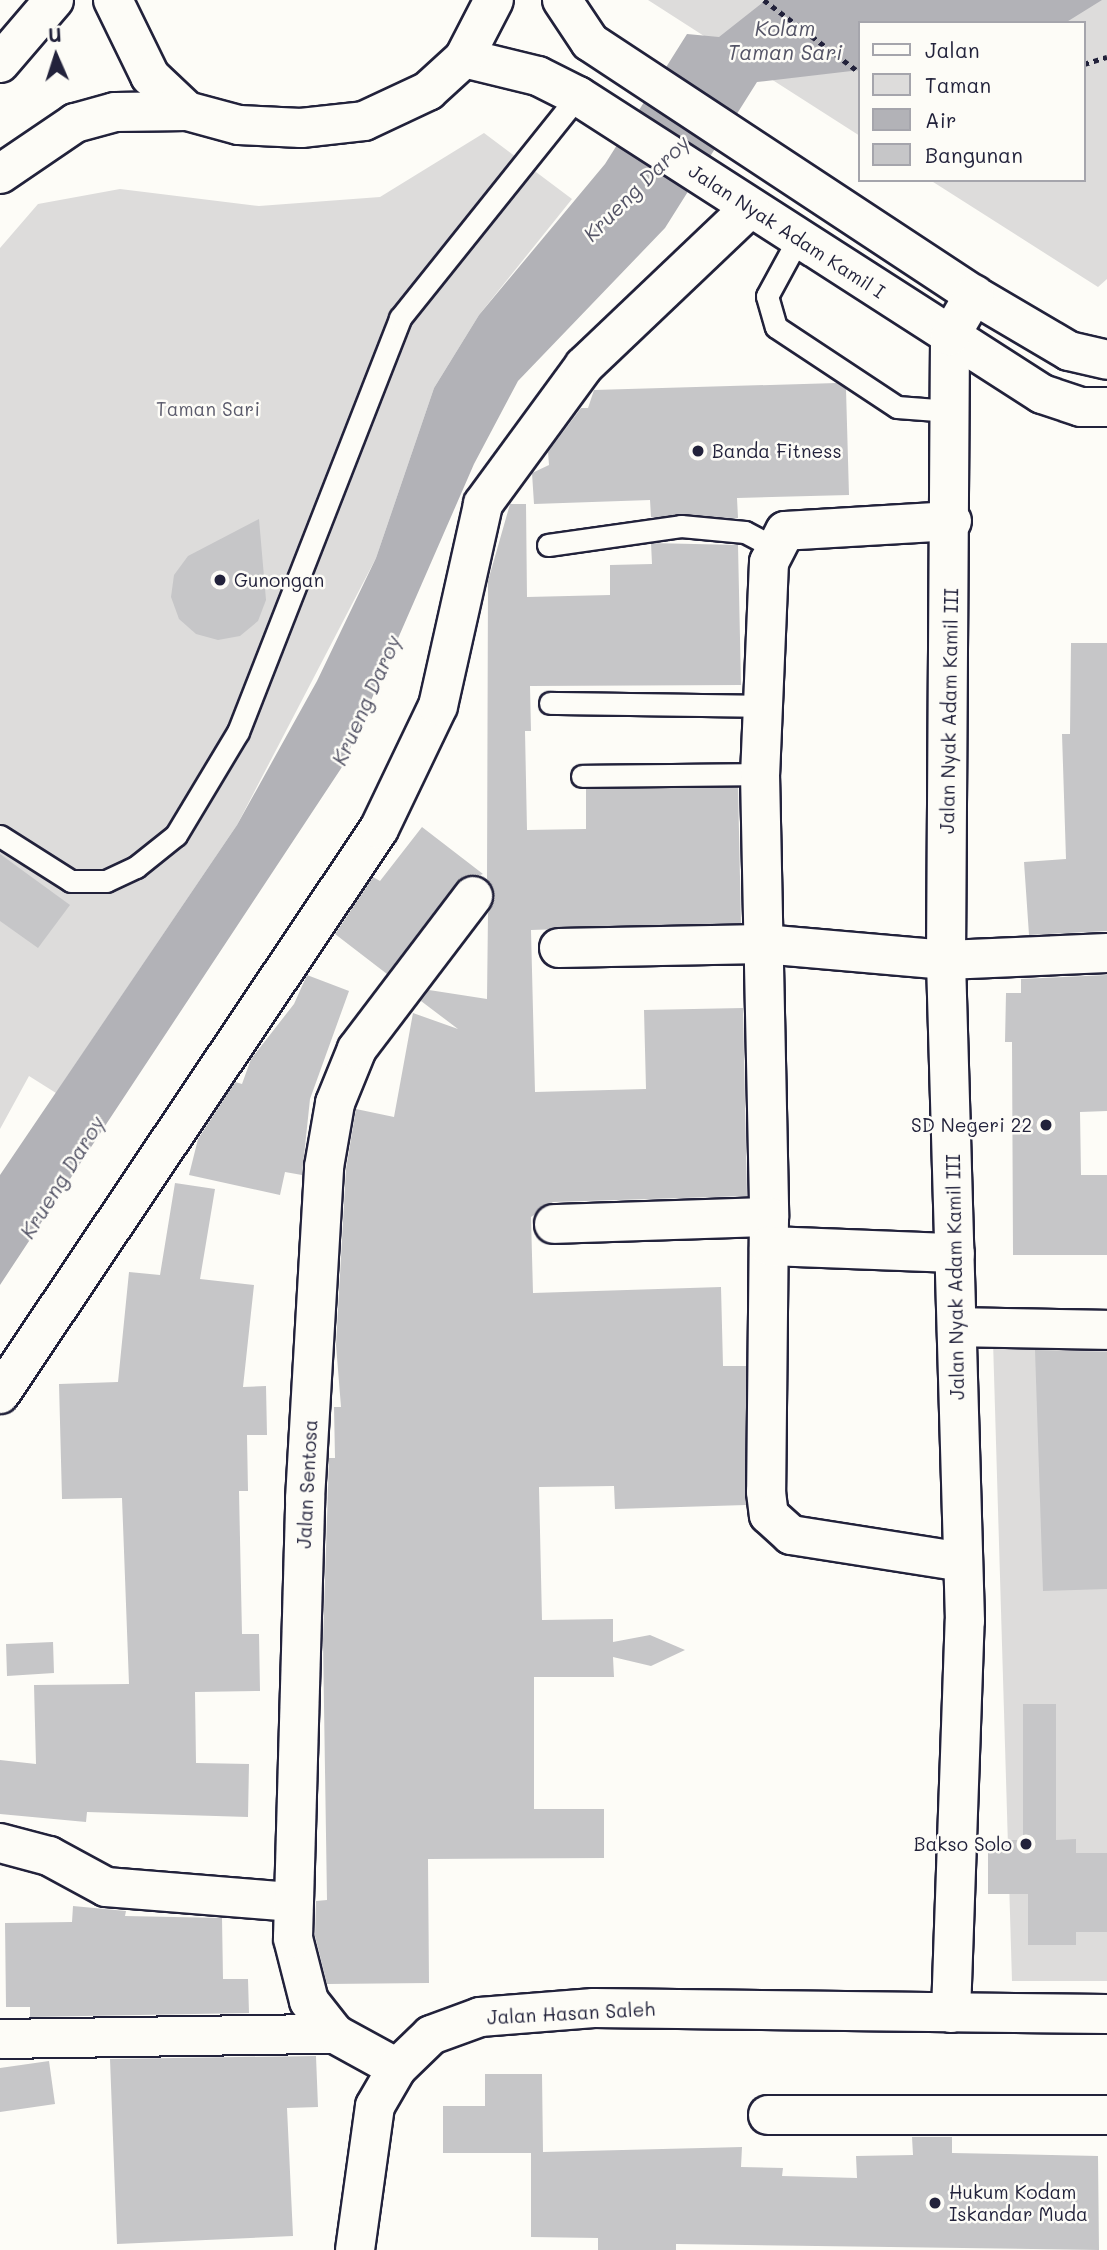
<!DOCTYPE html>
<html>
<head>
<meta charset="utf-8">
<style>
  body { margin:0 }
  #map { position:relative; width:1107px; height:2250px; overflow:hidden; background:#fdfcf7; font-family:Mali,sans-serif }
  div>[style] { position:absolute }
  .green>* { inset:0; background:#dddcdb }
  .water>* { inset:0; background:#b2b2b7 }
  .building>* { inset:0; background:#c6c6c8 }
  .path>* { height:4.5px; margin-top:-2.25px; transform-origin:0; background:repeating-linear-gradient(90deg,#22223b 0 5px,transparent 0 10px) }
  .roads { filter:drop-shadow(2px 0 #22223b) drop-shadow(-2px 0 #22223b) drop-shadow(0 2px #22223b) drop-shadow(0 -2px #22223b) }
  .service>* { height:21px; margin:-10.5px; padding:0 10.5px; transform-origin:10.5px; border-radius:10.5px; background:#fdfcf7 }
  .minor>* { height:38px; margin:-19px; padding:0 19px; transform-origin:19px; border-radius:19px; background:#fdfcf7 }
  .tertiary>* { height:38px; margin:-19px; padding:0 19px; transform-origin:19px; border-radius:19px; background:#fdfcf7 }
  .trunk>* { height:38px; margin:-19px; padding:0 19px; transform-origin:19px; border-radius:19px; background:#fdfcf7 }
  .dots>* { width:19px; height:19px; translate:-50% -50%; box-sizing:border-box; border:4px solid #fdfcf7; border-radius:50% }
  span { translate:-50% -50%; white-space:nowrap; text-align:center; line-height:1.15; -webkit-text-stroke:5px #fdfcf7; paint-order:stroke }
  .street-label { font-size:19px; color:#22223b }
  .park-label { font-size:19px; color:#5a5a6b }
  .poi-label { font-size:19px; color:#22223b }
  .left { translate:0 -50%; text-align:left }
  .right { translate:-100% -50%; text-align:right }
  .water-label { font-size:21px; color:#545466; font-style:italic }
  .legend { position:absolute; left:858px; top:21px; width:228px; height:161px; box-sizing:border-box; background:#fdfcf7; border:2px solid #a5a5ac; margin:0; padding:9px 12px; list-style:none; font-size:21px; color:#22223b }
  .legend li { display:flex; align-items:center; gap:14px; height:35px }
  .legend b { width:35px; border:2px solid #a5a5ac }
  .north { position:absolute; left:21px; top:21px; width:70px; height:70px; -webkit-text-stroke:5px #fdfcf7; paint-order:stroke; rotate:357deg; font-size:19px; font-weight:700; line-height:28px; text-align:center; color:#22223b }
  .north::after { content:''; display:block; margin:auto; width:24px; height:32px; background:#22223b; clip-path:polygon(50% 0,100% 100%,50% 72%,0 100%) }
</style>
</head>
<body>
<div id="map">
  <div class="green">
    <div style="clip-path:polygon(648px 0,1107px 0,1107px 279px,1098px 287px,930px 180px,1084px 180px,1084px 23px,860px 23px,860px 136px)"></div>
    <div style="clip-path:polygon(484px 133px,572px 199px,479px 315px,434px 388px,376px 558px,237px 825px,56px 1093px,29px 1076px,0 1129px,0 248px,38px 204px,120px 189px,259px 206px,380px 197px)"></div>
    <div style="clip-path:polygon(993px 1341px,1107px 1343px,1107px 1981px,1012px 1981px)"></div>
  </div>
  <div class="water">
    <div style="clip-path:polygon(766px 0,1102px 0,1065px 23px,860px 23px,860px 70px,757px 82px,665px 228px,518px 381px,474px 464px,342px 767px,0 1285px,0 1175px,237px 825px,317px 681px,376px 558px,434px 388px,479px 315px,605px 164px,687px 34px,719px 37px)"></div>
  </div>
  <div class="building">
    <div style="clip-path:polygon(837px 383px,846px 389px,849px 495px,737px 498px,738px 518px,651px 517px,650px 500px,534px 504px,532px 473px,549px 465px,548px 452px,581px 408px,588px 408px,594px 390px)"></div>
    <div style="clip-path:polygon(510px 504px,526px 504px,527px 597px,610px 595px,610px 565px,652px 564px,651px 543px,738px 545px,741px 685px,530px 686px,531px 731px,525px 731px,527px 830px,586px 829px,586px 789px,738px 787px,741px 923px,531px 930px,535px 1092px,646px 1089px,644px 1010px,743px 1008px,747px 1196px,553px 1202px,531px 1217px,533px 1293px,721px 1287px,723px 1366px,746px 1366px,746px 1505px,615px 1509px,614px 1486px,539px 1487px,542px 1620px,613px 1619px,613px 1642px,650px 1635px,685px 1650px,651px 1666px,613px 1657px,614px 1677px,534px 1677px,534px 1809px,604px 1809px,604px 1858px,428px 1859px,429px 1983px,327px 1984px,315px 1936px,316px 1901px,327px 1900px,323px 1640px,329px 1458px,335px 1458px,334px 1407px,341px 1407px,336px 1345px,346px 1169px,356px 1109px,394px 1117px,413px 1013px,458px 1029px,421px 1001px,429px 990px,487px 999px,488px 913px,495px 898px,487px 879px,488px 581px)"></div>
    <div style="clip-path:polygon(259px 519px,266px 600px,258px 621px,240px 636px,218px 640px,196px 634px,179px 619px,171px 597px,174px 575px,188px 556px)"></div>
    <div style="clip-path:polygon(1071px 643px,1107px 643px,1107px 931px,1029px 935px,1024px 862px,1066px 859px,1062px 734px,1070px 734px)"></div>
    <div style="clip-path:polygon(422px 827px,483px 874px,456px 883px,387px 974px,335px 934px,373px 877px,380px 881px)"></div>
    <div style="clip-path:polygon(0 854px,70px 905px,38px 948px,0 921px)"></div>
    <div style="clip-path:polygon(307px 975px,349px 991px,310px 1099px,302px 1175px,285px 1172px,280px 1195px,189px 1175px,198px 1139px,235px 1082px,242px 1084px,251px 1059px,294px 1004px)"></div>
    <div style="clip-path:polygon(1107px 975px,1107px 1111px,1080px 1112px,1081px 1175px,1107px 1175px,1107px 1255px,1013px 1255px,1012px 1042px,1005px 1042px,1006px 993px,1021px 993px,1021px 979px)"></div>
    <div style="clip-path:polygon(175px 1183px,215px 1189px,200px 1279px,254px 1285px,243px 1387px,266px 1386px,267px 1435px,247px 1435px,248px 1491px,239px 1491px,242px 1634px,259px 1634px,260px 1691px,195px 1692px,196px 1763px,249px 1764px,248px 1817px,87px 1812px,86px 1822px,0 1814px,0 1760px,36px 1764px,34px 1685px,129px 1684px,122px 1498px,62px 1499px,59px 1384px,118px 1382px,129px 1272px,160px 1275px)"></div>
    <div style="clip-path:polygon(1035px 1350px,1107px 1352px,1107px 1589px,1043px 1591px)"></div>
    <div style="clip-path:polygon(53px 1642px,54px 1673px,7px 1676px,6px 1644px)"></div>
    <div style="clip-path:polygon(1023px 1704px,1056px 1704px,1056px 1840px,1076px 1839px,1076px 1853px,1107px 1853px,1107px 1932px,1076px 1932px,1076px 1945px,1028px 1945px,1028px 1894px,988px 1894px,988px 1840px,1023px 1840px)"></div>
    <div style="clip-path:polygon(73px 1906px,126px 1911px,125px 1916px,222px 1918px,223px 1979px,248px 1979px,249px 2013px,30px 2017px,30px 2007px,6px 2007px,5px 1923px,72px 1922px)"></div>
    <div style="clip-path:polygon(316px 2056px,318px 2107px,287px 2108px,293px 2236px,117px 2244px,110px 2059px)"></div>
    <div style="clip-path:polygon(49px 2061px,55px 2104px,0 2112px,0 2068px)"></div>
    <div style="clip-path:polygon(485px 2074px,542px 2074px,543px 2152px,742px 2147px,741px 2167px,783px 2168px,782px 2176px,857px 2178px,856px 2156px,913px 2155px,912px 2137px,952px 2137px,952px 2153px,1098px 2156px,1099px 2250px,676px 2244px,676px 2250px,598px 2250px,598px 2238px,531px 2237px,531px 2153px,443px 2153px,443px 2106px,485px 2106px)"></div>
  </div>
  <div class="path">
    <div style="left:764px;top:0;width:121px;rotate:37.2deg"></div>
    <div style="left:1084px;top:64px;width:24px;rotate:-17deg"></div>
  </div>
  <div class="roads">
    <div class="service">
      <div style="left:798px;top:239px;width:65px;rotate:118.5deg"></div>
      <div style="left:767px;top:296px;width:32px;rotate:74deg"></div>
      <div style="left:776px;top:327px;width:145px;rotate:33.5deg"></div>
      <div style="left:897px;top:407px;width:53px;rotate:4.3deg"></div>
      <div style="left:548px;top:545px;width:134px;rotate:-8.1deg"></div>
      <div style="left:681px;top:526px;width:64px;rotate:5.4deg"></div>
      <div style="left:745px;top:532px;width:32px;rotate:28deg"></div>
      <div style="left:550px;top:703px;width:213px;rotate:0.8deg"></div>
      <div style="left:582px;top:776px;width:178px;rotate:-0.6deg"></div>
      <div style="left:0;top:836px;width:84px;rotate:32.4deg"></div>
      <div style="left:71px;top:881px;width:35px"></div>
      <div style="left:106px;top:881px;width:33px;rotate:-25deg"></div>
      <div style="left:136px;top:867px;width:51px;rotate:-38.7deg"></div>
      <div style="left:176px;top:835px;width:120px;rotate:-59deg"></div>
      <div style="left:238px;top:732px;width:445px;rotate:-68.6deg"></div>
      <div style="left:400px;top:318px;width:285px;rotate:-51.3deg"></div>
    </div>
    <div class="minor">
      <div style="left:562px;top:0;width:50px;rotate:56.3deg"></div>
      <div style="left:590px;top:42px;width:460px;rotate:33.4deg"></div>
      <div style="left:974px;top:295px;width:110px;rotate:30.5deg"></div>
      <div style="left:1069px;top:351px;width:39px;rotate:13deg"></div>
      <div style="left:464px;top:58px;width:76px;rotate:13.7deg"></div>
      <div style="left:538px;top:76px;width:45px;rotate:26.6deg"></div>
      <div style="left:578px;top:96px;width:551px;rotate:32.71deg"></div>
      <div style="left:1042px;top:394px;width:41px;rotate:18.4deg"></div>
      <div style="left:1081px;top:407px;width:26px"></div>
      <div style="left:952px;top:521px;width:167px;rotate:176.6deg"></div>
      <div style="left:785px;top:531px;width:35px;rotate:117deg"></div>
      <div style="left:769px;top:562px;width:212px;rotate:92.4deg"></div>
      <div style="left:760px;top:774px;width:443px;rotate:88.8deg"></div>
      <div style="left:769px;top:1217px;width:275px;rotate:90.6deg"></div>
      <div style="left:766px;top:1492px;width:23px;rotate:83deg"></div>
      <div style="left:769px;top:1515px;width:30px;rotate:42deg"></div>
      <div style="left:791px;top:1535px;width:174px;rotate:8.9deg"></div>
      <div style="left:559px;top:948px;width:204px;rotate:-1.1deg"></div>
      <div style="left:763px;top:944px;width:184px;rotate:5deg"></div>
      <div style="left:946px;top:960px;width:161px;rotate:-2.5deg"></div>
      <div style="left:554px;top:1224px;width:215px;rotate:-1.9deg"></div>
      <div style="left:769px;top:1246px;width:186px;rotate:2.2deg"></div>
      <div style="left:957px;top:1327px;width:150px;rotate:1.1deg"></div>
      <div style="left:0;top:1394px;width:680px;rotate:-56.15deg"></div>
      <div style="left:379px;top:829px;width:136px;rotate:-64.4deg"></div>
      <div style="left:438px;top:706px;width:207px;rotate:-77.4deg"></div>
      <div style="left:483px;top:504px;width:171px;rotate:-53.8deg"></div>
      <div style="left:584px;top:366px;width:229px;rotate:-43.6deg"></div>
      <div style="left:0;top:1843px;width:51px;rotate:14.9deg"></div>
      <div style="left:49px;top:1856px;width:65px;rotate:28.5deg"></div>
      <div style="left:106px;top:1887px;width:188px;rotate:4.6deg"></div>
      <div style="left:951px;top:2013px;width:392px;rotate:-88deg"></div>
      <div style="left:965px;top:1621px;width:661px;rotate:-91.65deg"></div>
      <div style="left:946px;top:960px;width:624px;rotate:-89.63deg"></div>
      <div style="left:950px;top:336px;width:48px;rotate:-59.7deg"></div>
      <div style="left:0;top:2039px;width:335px;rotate:-0.9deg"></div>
      <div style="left:397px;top:2068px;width:71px;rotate:-151.3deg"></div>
      <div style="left:335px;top:2034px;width:42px;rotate:-128.2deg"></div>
      <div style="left:309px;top:2001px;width:65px;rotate:-104.3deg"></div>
      <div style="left:293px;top:1938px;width:439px;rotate:-88.4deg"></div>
      <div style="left:305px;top:1499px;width:333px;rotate:-86.7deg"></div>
      <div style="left:324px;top:1167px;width:65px;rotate:-80.2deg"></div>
      <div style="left:335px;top:1103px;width:58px;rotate:-67.8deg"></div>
      <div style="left:357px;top:1049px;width:192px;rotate:-52.8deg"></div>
      <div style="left:768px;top:2115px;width:339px"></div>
    </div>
    <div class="tertiary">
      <div style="left:355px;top:2250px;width:145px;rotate:-82.1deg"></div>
      <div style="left:375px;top:2106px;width:44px;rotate:-59.9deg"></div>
      <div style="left:397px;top:2068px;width:47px;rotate:-44.1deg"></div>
      <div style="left:431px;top:2035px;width:52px;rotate:-20.2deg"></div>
      <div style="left:480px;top:2017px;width:114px;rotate:-4.5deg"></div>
      <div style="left:594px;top:2008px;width:513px;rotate:0.67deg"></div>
    </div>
    <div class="trunk">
      <div style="left:113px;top:0;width:85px;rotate:64deg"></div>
      <div style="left:150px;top:76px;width:51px;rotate:43.4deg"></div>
      <div style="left:0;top:63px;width:83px;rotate:-49.4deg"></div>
      <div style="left:0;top:174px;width:91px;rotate:-34.2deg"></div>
      <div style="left:75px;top:123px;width:41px;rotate:-15.4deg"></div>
      <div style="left:115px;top:112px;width:72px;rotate:-0.8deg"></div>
      <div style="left:187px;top:111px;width:54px;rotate:15.1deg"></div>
      <div style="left:239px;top:125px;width:62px;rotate:2.8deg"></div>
      <div style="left:301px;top:128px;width:63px;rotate:-6.3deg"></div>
      <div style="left:364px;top:121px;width:71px;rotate:-25.1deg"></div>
      <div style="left:428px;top:91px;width:49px;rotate:-42.5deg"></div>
      <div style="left:464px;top:58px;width:65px;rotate:-62.7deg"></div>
    </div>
  </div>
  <div class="dots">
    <div style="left:698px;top:451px;background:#22223b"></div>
    <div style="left:220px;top:580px;background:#22223b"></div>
    <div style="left:1046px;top:1125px;background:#22223b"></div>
    <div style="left:1026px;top:1844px;background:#22223b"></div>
    <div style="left:935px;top:2203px;background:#22223b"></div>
  </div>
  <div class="street-label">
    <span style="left:787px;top:231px;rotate:33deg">Jalan Nyak Adam Kamil I</span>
    <span style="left:949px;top:711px;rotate:-89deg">Jalan Nyak Adam Kamil III</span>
    <span style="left:955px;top:1277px;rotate:-91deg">Jalan Nyak Adam Kamil III</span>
    <span style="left:307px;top:1484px;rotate:-87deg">Jalan Sentosa</span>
    <span style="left:571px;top:2013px;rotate:-3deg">Jalan Hasan Saleh</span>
  </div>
  <div class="park-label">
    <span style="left:208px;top:409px">Taman Sari</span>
  </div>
  <div class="poi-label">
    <span class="left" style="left:712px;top:451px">Banda Fitness</span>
    <span class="left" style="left:234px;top:580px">Gunongan</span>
    <span class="right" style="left:1032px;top:1125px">SD Negeri 22</span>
    <span class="right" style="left:1012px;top:1844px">Bakso Solo</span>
    <span class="left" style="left:949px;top:2203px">Hukum Kodam<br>Iskandar Muda</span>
  </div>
  <div class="water-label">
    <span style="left:785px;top:40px">Kolam<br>Taman Sari</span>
    <span style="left:636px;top:188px;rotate:-45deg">Krueng Daroy</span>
    <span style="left:366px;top:700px;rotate:-66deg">Krueng Daroy</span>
    <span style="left:62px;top:1177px;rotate:-58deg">Krueng Daroy</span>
  </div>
  <ul class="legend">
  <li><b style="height:9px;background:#fdfcf7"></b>Jalan</li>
  <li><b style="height:19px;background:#dddcdb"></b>Taman</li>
  <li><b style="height:19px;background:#b2b2b7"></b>Air</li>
  <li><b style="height:19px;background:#c6c6c8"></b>Bangunan</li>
  </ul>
  <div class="north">U</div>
</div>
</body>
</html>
